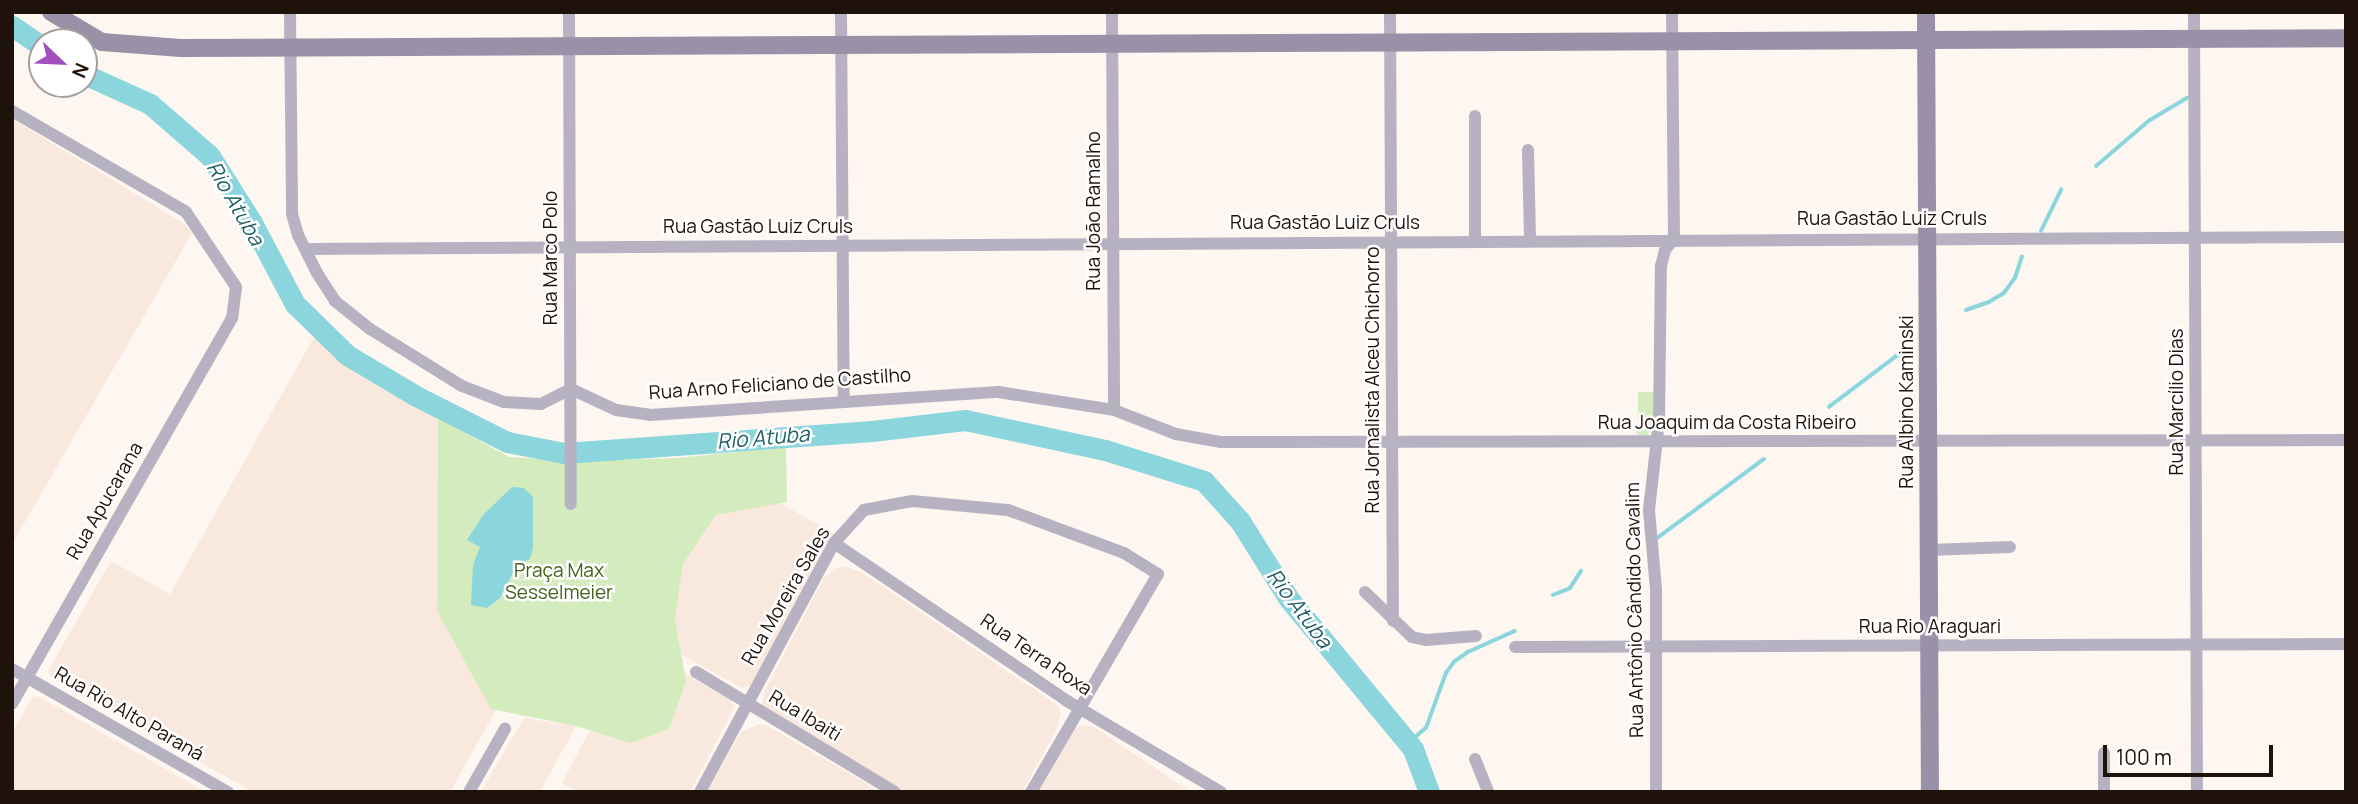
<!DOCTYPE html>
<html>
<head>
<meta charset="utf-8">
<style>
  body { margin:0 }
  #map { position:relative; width:2358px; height:804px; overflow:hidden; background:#fdf6f1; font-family:Manrope,sans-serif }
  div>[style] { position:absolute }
  .built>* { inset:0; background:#f9e8dd }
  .green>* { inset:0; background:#d4ebbe }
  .water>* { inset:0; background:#8bd5dc }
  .stream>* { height:3.5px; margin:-1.75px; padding:0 1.75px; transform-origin:1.75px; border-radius:1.75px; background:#8bd5dc }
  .river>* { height:21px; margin:-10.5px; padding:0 10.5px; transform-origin:10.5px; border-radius:10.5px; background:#8bd5dc }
  .street>* { height:12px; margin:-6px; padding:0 6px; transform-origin:6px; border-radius:6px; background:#b7b2c2 }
  .secondary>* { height:18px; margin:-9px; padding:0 9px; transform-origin:9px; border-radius:9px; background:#9891a7 }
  span { translate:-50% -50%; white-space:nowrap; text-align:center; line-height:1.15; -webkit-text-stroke:5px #fff; paint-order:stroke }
  .street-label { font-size:19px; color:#1e120a }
  .park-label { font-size:19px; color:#436017 }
  .water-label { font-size:21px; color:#226065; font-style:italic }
  .frame { position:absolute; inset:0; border:14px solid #1e120a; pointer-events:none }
  .north { position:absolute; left:28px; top:28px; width:70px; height:70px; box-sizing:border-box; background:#fff; border:2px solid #a5a09d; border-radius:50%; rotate:113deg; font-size:19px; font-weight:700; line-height:28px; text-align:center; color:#1e120a }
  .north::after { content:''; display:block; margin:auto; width:24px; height:32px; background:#a250bf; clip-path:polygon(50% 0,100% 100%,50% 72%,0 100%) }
  .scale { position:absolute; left:2103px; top:745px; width:170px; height:32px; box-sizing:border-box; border:4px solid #1e120a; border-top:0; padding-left:9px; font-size:21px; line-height:24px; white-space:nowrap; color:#1e120a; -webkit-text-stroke:5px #fff; paint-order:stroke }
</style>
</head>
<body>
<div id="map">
  <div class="built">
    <div style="clip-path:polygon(12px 119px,185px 224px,192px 233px,12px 544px)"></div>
    <div style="clip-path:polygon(314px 337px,360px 376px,438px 418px,437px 611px,496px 710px,450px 792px,253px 792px,51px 677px,48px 671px,111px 561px,170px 594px)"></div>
    <div style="clip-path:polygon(780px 503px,834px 534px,750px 685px,742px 688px,682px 655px,675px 618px,683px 564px,716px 515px)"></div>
    <div style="clip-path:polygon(847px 567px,863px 573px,1057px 705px,1061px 713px,1057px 728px,1022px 792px,902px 792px,773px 719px,762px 708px,764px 692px,824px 578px,836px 568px)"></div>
    <div style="clip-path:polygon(685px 674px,728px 698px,735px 706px,690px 792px,577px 792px,562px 783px,590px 730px,630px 743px)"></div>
    <div style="clip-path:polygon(38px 696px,186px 781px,205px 792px,12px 792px,12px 733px,33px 697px)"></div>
    <div style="clip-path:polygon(524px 718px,576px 726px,540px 792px,481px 792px)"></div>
    <div style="clip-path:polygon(759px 724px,766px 725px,881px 792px,707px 792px,741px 732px)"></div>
    <div style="clip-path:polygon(1080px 725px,1094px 727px,1191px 792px,1038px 792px,1074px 730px)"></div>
  </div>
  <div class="green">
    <div style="clip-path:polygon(1638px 392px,1654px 392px,1653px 427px,1647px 435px,1637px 435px,1635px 427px,1638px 426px)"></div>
    <div style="clip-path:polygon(438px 418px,509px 457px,576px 461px,676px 458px,786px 447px,787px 502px,716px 515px,683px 564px,675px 618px,686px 681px,669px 729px,630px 743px,576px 726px,491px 709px,437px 611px)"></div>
  </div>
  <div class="water">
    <div style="clip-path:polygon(512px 487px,524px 488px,533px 497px,533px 548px,530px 559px,517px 565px,500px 598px,487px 608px,471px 605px,473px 565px,480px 547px,467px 540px,483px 515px)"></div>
  </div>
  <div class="stream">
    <div style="left:2096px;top:166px;width:71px;rotate:-40.4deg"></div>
    <div style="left:2150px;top:120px;width:43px;rotate:-30.7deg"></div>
    <div style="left:2041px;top:231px;width:46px;rotate:-64deg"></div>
    <div style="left:1966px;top:310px;width:24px;rotate:-19deg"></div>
    <div style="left:1989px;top:302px;width:17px;rotate:-31deg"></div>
    <div style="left:2004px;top:293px;width:19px;rotate:-54deg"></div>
    <div style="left:2015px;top:278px;width:22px;rotate:-72deg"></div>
    <div style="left:1829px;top:407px;width:88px;rotate:-37.1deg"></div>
    <div style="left:1656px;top:539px;width:134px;rotate:-36.5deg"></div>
    <div style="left:1553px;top:595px;width:18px;rotate:-22deg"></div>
    <div style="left:1570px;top:588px;width:20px;rotate:-57deg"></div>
    <div style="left:1408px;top:743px;width:23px;rotate:-40deg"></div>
    <div style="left:1426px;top:728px;width:59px;rotate:-70deg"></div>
    <div style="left:1446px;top:673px;width:14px;rotate:-54deg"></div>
    <div style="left:1454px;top:662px;width:17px;rotate:-36deg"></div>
    <div style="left:1468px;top:652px;width:51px;rotate:-24.1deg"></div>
  </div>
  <div class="river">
    <div style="left:12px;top:26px;width:36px;rotate:34deg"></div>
    <div style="left:84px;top:74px;width:72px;rotate:24.4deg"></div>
    <div style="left:150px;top:104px;width:79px;rotate:40.9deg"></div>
    <div style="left:210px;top:156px;width:77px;rotate:57.8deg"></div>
    <div style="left:251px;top:221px;width:94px;rotate:62.1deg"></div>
    <div style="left:295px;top:304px;width:73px;rotate:44.4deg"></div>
    <div style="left:347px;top:355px;width:80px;rotate:30.7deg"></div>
    <div style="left:416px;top:396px;width:102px;rotate:26.8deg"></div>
    <div style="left:507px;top:442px;width:58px;rotate:10.9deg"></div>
    <div style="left:564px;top:453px;width:309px;rotate:-4.1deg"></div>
    <div style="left:872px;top:431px;width:94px;rotate:-6.7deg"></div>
    <div style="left:965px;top:420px;width:143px;rotate:12.1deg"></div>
    <div style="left:1105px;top:450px;width:104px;rotate:17.4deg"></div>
    <div style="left:1204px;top:481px;width:54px;rotate:48deg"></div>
    <div style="left:1240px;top:521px;width:92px;rotate:57.9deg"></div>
    <div style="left:1289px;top:599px;width:195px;rotate:50.4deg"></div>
    <div style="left:1413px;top:749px;width:46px;rotate:69.6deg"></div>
  </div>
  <div class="street">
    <div style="left:290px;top:12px;width:202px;rotate:89.4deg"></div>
    <div style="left:292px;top:214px;width:22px;rotate:74deg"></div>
    <div style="left:298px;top:235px;width:42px;rotate:63.4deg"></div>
    <div style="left:317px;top:273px;width:33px;rotate:57deg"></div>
    <div style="left:335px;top:301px;width:45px;rotate:38.7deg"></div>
    <div style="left:370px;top:329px;width:108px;rotate:31.8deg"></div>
    <div style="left:462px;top:386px;width:45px;rotate:20.9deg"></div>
    <div style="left:504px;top:402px;width:37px;rotate:3deg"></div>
    <div style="left:541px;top:404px;width:34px;rotate:-27deg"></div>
    <div style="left:571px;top:389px;width:50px;rotate:25deg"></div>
    <div style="left:616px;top:410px;width:34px;rotate:8deg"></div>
    <div style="left:650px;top:415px;width:349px;rotate:-3.8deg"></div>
    <div style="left:998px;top:392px;width:117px;rotate:8.8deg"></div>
    <div style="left:1114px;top:410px;width:66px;rotate:21.2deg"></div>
    <div style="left:1176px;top:434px;width:46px;rotate:10.1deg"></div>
    <div style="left:1221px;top:442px;width:1125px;rotate:-0.1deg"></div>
    <div style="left:569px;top:12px;width:492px;rotate:89.8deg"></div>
    <div style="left:841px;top:12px;width:389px;rotate:89.6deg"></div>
    <div style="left:1112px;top:12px;width:398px;rotate:89.7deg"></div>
    <div style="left:1390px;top:12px;width:609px;rotate:89.72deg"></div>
    <div style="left:2194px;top:12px;width:780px;rotate:89.78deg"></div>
    <div style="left:12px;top:111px;width:201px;rotate:30.1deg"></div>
    <div style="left:186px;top:212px;width:90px;rotate:56.3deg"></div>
    <div style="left:236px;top:287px;width:31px;rotate:97deg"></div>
    <div style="left:232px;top:318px;width:444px;rotate:119.7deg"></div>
    <div style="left:1475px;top:116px;width:125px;rotate:90deg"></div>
    <div style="left:1528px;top:150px;width:90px;rotate:88.7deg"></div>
    <div style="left:305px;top:249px;width:2041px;rotate:-0.34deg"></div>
    <div style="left:834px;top:543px;width:282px;rotate:34.1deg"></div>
    <div style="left:1067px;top:701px;width:179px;rotate:30.6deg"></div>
    <div style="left:1929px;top:550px;width:81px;rotate:-2.1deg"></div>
    <div style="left:1365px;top:592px;width:65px;rotate:43.8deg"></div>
    <div style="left:1412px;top:637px;width:14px;rotate:12deg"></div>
    <div style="left:1426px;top:640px;width:50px;rotate:-4.6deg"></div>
    <div style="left:1515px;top:647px;width:831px;rotate:-0.21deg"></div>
    <div style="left:12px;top:669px;width:249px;rotate:29.7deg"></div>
    <div style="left:696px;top:672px;width:232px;rotate:31.1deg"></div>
    <div style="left:1475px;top:759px;width:35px;rotate:68deg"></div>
    <div style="left:469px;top:792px;width:73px;rotate:-60.3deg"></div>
    <div style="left:700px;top:792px;width:283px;rotate:-61.7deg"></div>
    <div style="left:834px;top:543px;width:45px;rotate:-47.7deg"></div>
    <div style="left:864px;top:510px;width:49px;rotate:-10.6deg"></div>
    <div style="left:912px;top:501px;width:96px;rotate:5.4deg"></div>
    <div style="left:1008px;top:510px;width:124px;rotate:20.3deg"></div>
    <div style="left:1124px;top:553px;width:40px;rotate:32deg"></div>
    <div style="left:1158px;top:574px;width:252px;rotate:120.2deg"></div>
    <div style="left:1656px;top:792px;width:203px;rotate:-90deg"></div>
    <div style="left:1656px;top:589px;width:79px;rotate:-95.1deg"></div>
    <div style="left:1649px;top:510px;width:90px;rotate:-83.6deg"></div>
    <div style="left:1659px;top:421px;width:155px;rotate:-89.3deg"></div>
    <div style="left:1661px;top:266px;width:16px;rotate:-76deg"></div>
    <div style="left:1665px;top:250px;width:14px;rotate:-51deg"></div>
    <div style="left:1674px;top:239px;width:227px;rotate:-90.5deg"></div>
    <div style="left:2104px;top:792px;width:39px;rotate:-90deg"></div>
  </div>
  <div class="secondary">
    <div style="left:51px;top:12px;width:59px;rotate:30.5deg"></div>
    <div style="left:102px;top:42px;width:79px;rotate:4.3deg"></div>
    <div style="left:181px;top:48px;width:2165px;rotate:-0.26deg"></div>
    <div style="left:1926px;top:12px;width:780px;rotate:89.71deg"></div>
  </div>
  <div class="street-label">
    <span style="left:1094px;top:211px;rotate:-90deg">Rua João Ramalho</span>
    <span style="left:1892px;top:219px">Rua Gastão Luiz Cruls</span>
    <span style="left:1325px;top:223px">Rua Gastão Luiz Cruls</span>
    <span style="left:758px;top:227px">Rua Gastão Luiz Cruls</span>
    <span style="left:551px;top:258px;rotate:-90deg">Rua Marco Polo</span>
    <span style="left:1373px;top:380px;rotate:-90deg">Rua Jornalista Alceu Chichorro</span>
    <span style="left:780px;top:384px;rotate:-4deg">Rua Arno Feliciano de Castilho</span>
    <span style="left:1907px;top:402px;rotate:-90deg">Rua Albino Kaminski</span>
    <span style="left:2177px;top:402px;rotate:-90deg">Rua Marcílio Dias</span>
    <span style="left:1727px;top:423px">Rua Joaquim da Costa Ribeiro</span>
    <span style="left:105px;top:501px;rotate:-60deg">Rua Apucarana</span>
    <span style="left:786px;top:596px;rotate:-60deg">Rua Moreira Sales</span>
    <span style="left:1635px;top:610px;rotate:-91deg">Rua Antônio Cândido Cavalim</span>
    <span style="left:1930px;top:627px">Rua Rio Araguari</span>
    <span style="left:1036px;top:655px;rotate:34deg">Rua Terra Roxa</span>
    <span style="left:129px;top:714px;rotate:30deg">Rua Rio Alto Paraná</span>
    <span style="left:805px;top:716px;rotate:31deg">Rua Ibaiti</span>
  </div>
  <div class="park-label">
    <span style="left:559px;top:582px">Praça Max<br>Sesselmeier</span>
  </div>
  <div class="water-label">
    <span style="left:236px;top:203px;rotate:60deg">Rio Atuba</span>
    <span style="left:763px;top:437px;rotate:-5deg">Rio Atuba</span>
    <span style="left:1300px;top:608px;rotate:53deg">Rio Atuba</span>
  </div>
  <div class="frame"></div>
  <div class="north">N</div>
  <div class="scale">100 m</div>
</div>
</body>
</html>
